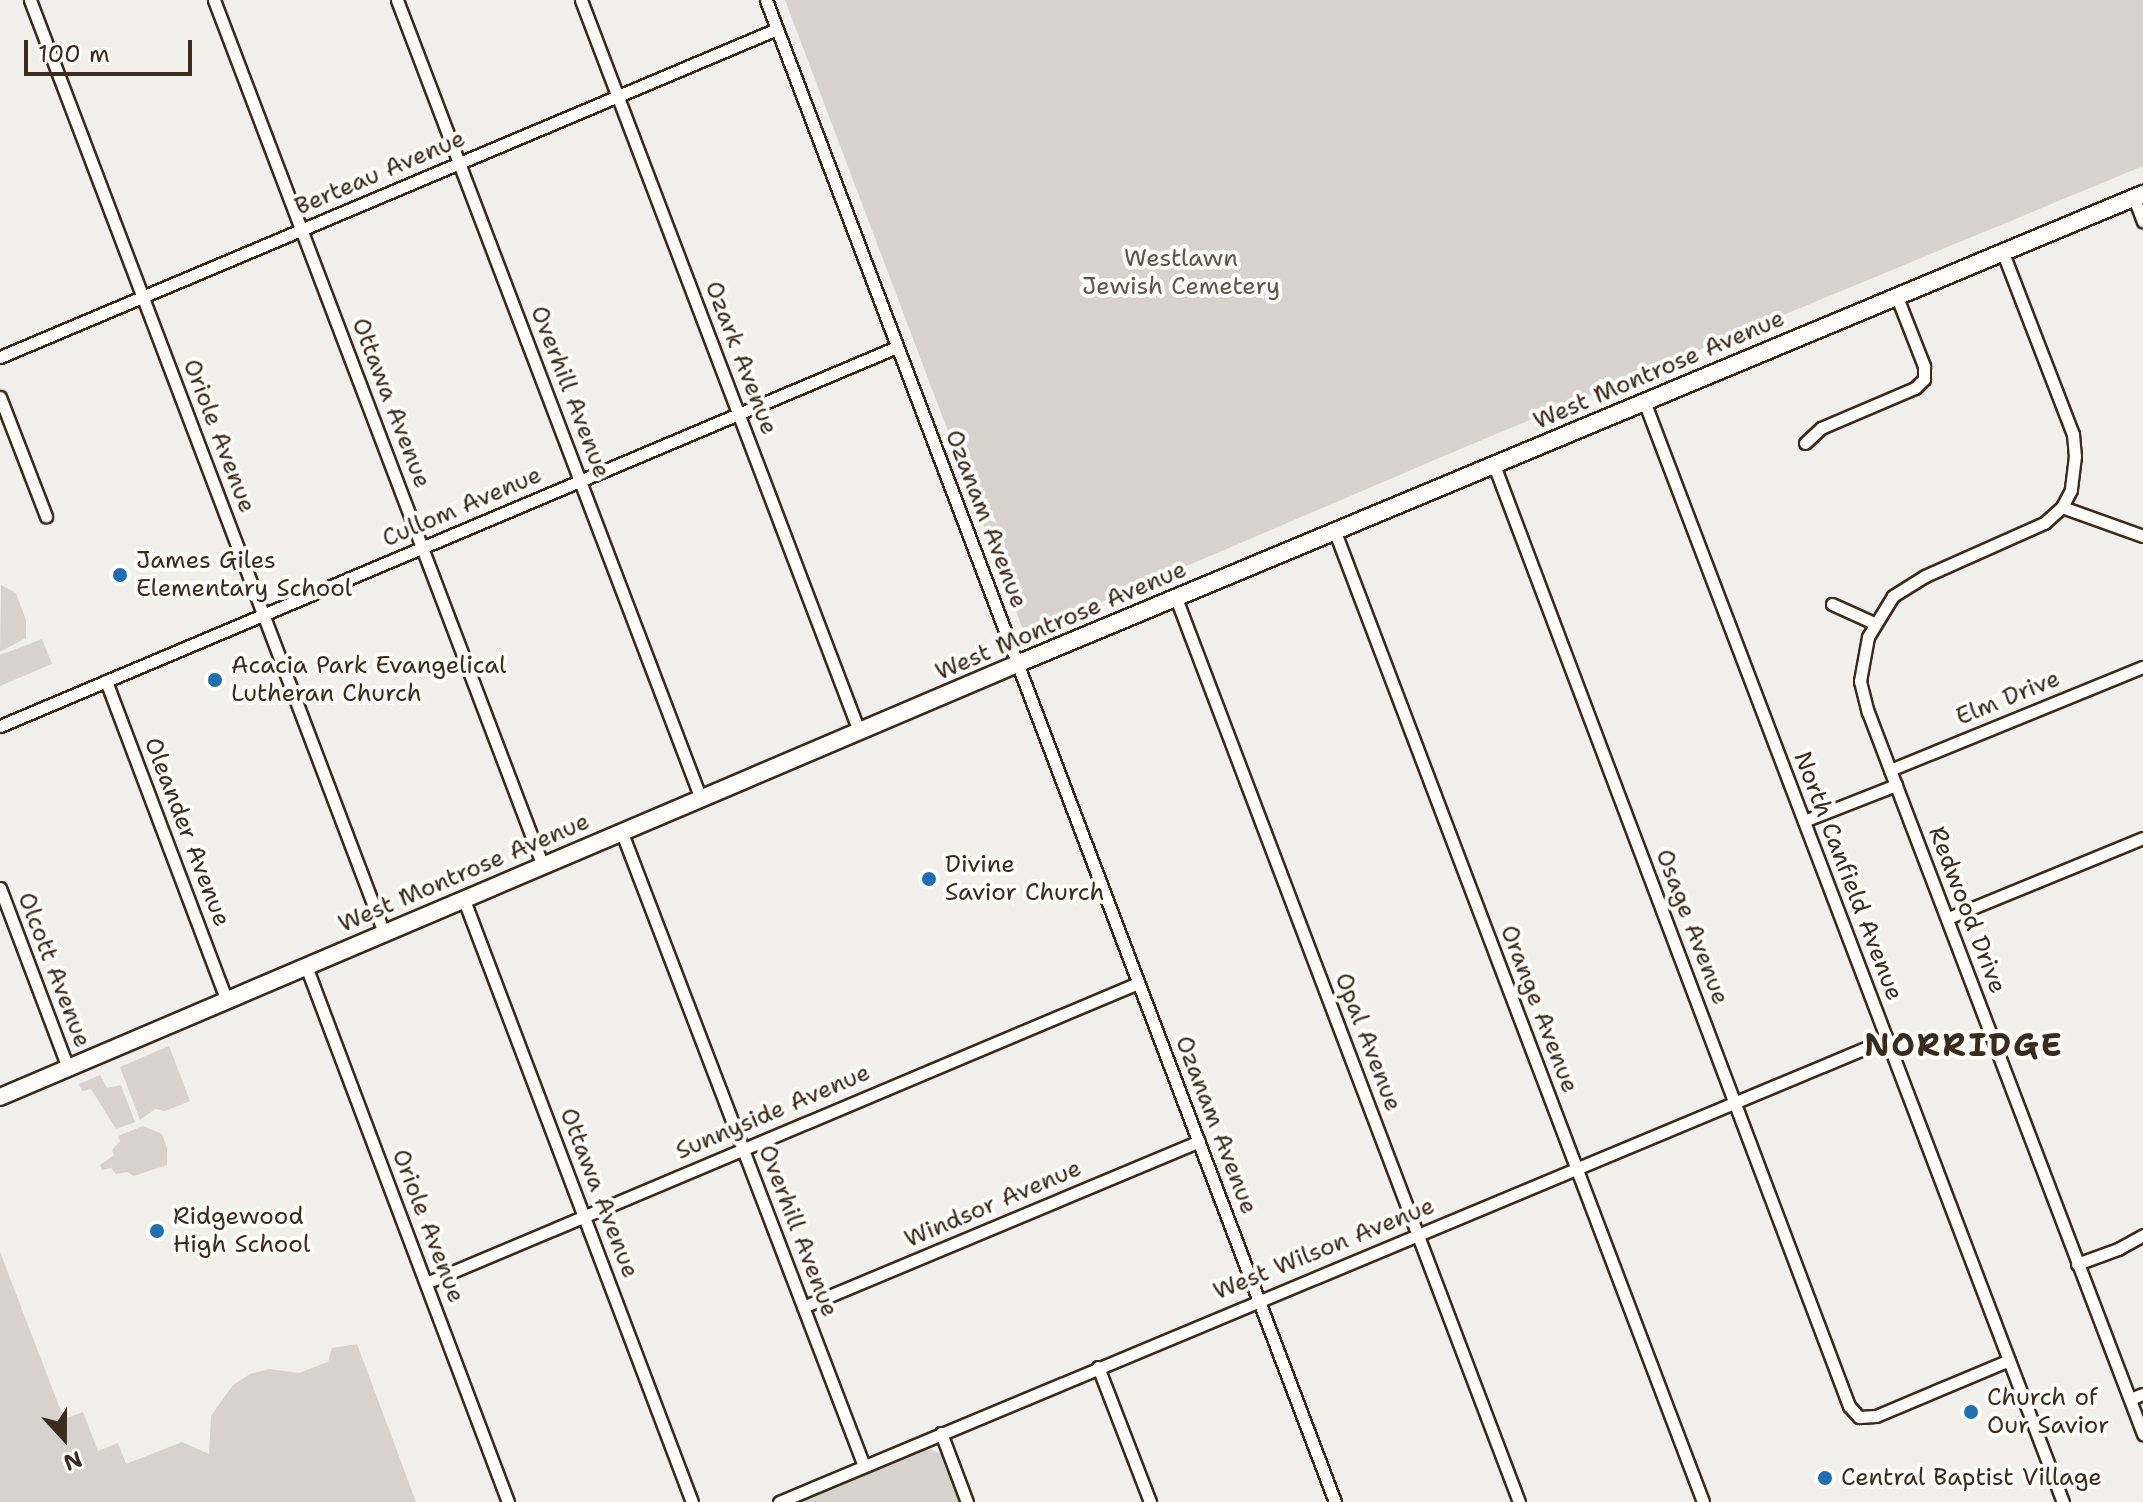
<!DOCTYPE html>
<html>
<head>
<meta charset="utf-8">
<style>
  body { margin:0 }
  #map { position:relative; width:2143px; height:1502px; overflow:hidden; background:#f1efea; font-family:"Shantell Sans",sans-serif }
  div>[style] { position:absolute }
  .green>* { inset:0; background:#d7d2cc }
  .roads { filter:drop-shadow(2px 0 #3b2a1e) drop-shadow(-2px 0 #3b2a1e) drop-shadow(0 2px #3b2a1e) drop-shadow(0 -2px #3b2a1e) }
  .street>* { height:11px; margin:-5.5px; padding:0 5.5px; transform-origin:5.5px; border-radius:5.5px; background:#fdfcf7 }
  .secondary>* { height:16px; margin:-8px; padding:0 8px; transform-origin:8px; border-radius:8px; background:#fdfcf7 }
  .dots>* { width:22px; height:22px; translate:-50% -50%; box-sizing:border-box; border:4px solid #fdfcf7; border-radius:50% }
  span { translate:-50% -50%; white-space:nowrap; text-align:center; line-height:1.15; -webkit-text-stroke:8px #fdfcf7; paint-order:stroke }
  .street-label { font-size:24px; color:#3b2a1e }
  .park-label { font-size:24px; color:#62544a }
  .poi-label { font-size:24px; color:#3b2a1e }
  .left { translate:0 -50%; text-align:left }
  .district-label { font-size:32px; color:#3b2a1e; font-weight:700; letter-spacing:2px }
  .north { position:absolute; left:24px; top:1398px; width:80px; height:80px; -webkit-text-stroke:6px #fdfcf7; paint-order:stroke; rotate:159deg; font-size:22px; font-weight:700; line-height:32px; text-align:center; color:#3b2a1e }
  .north::after { content:''; display:block; margin:auto; width:28px; height:36px; background:#3b2a1e; clip-path:polygon(50% 0,100% 100%,50% 72%,0 100%) }
  .scale { position:absolute; left:24px; top:40px; width:168px; height:36px; box-sizing:border-box; border:4px solid #3b2a1e; border-top:0; padding-left:10px; font-size:24px; line-height:28px; white-space:nowrap; color:#3b2a1e; -webkit-text-stroke:6px #fdfcf7; paint-order:stroke }
</style>
</head>
<body>
<div id="map">
  <div class="green">
    <div style="clip-path:polygon(785px 0,2143px 0,2143px 166px,1465px 447px,1025px 635px)"></div>
    <div style="clip-path:polygon(1px 585px,16px 593px,26px 620px,26px 638px,0 652px)"></div>
    <div style="clip-path:polygon(42px 639px,52px 664px,0 686px,0 655px)"></div>
    <div style="clip-path:polygon(169px 1046px,190px 1101px,165px 1111px,155px 1109px,140px 1120px,120px 1067px)"></div>
    <div style="clip-path:polygon(100px 1075px,107px 1088px,121px 1085px,135px 1122px,116px 1129px,91px 1089px,82px 1091px,79px 1084px)"></div>
    <div style="clip-path:polygon(143px 1126px,162px 1134px,167px 1148px,167px 1165px,134px 1176px,127px 1172px,116px 1174px,111px 1168px,102px 1170px,100px 1165px,114px 1155px,112px 1150px,120px 1141px,118px 1136px)"></div>
    <div style="clip-path:polygon(0 1252px,64px 1419px,83px 1412px,98px 1451px,118px 1443px,126px 1464px,182px 1442px,209px 1454px,211px 1416px,233px 1385px,250px 1374px,269px 1369px,299px 1373px,328px 1362px,332px 1348px,357px 1344px,416px 1502px,0 1502px)"></div>
    <div style="clip-path:polygon(928px 1448px,941px 1454px,959px 1502px,800px 1502px)"></div>
  </div>
  <div class="roads">
    <div class="street">
      <div style="left:30px;top:0;width:998px;rotate:69.22deg"></div>
      <div style="left:214px;top:0;width:926px;rotate:69.2deg"></div>
      <div style="left:397px;top:0;width:855px;rotate:69.17deg"></div>
      <div style="left:581px;top:0;width:782px;rotate:69.18deg"></div>
      <div style="left:766px;top:0;width:1606px;rotate:69.25deg"></div>
      <div style="left:2134px;top:198px;width:25px;rotate:69deg"></div>
      <div style="left:2003px;top:253px;width:194px;rotate:68.9deg"></div>
      <div style="left:2073px;top:434px;width:22px;rotate:85deg"></div>
      <div style="left:2075px;top:456px;width:34px;rotate:97deg"></div>
      <div style="left:2071px;top:490px;width:19px;rotate:118deg"></div>
      <div style="left:2062px;top:507px;width:24px;rotate:138deg"></div>
      <div style="left:2044px;top:523px;width:130px;rotate:156deg"></div>
      <div style="left:1925px;top:576px;width:38px;rotate:148deg"></div>
      <div style="left:1893px;top:596px;width:48px;rotate:121.4deg"></div>
      <div style="left:1868px;top:637px;width:45px;rotate:100.3deg"></div>
      <div style="left:1860px;top:681px;width:32px;rotate:76deg"></div>
      <div style="left:1868px;top:712px;width:773px;rotate:69.15deg"></div>
      <div style="left:0;top:357px;width:843px;rotate:-22.89deg"></div>
      <div style="left:0;top:397px;width:128px;rotate:68.9deg"></div>
      <div style="left:1644px;top:401px;width:1178px;rotate:69.17deg"></div>
      <div style="left:1805px;top:443px;width:22px;rotate:-43deg"></div>
      <div style="left:1821px;top:428px;width:102px;rotate:-23.1deg"></div>
      <div style="left:1915px;top:388px;width:13px;rotate:-45deg"></div>
      <div style="left:1924px;top:379px;width:13px;rotate:-90deg"></div>
      <div style="left:1924px;top:366px;width:74px;rotate:-111.4deg"></div>
      <div style="left:1494px;top:465px;width:1006px;rotate:69.33deg"></div>
      <div style="left:1849px;top:1406px;width:15px;rotate:48deg"></div>
      <div style="left:1859px;top:1417px;width:17px;rotate:-3deg"></div>
      <div style="left:1876px;top:1416px;width:144px;rotate:-22.8deg"></div>
      <div style="left:2062px;top:507px;width:86px;rotate:19.7deg"></div>
      <div style="left:1335px;top:532px;width:1037px;rotate:69.22deg"></div>
      <div style="left:1176px;top:598px;width:967px;rotate:69.22deg"></div>
      <div style="left:1832px;top:604px;width:46px;rotate:24.3deg"></div>
      <div style="left:106px;top:681px;width:340px;rotate:69.3deg"></div>
      <div style="left:0;top:726px;width:974px;rotate:-22.91deg"></div>
      <div style="left:1890px;top:770px;width:273px;rotate:-22.2deg"></div>
      <div style="left:1804px;top:821px;width:99px;rotate:-21.4deg"></div>
      <div style="left:622px;top:833px;width:678px;rotate:69.08deg"></div>
      <div style="left:0;top:888px;width:192px;rotate:69.3deg"></div>
      <div style="left:464px;top:900px;width:644px;rotate:69.26deg"></div>
      <div style="left:1948px;top:918px;width:211px;rotate:-22.3deg"></div>
      <div style="left:306px;top:966px;width:573px;rotate:69.35deg"></div>
      <div style="left:2077px;top:1264px;width:44px;rotate:-20.1deg"></div>
      <div style="left:2118px;top:1249px;width:29px;rotate:-29deg"></div>
      <div style="left:426px;top:1283px;width:773px;rotate:-22.85deg"></div>
      <div style="left:803px;top:1307px;width:429px;rotate:-22.7deg"></div>
      <div style="left:1098px;top:1367px;width:145px;rotate:68.9deg"></div>
      <div style="left:2130px;top:1399px;width:14px;rotate:-21deg"></div>
      <div style="left:941px;top:1433px;width:74px;rotate:69.4deg"></div>
      <div style="left:779px;top:1502px;width:1201px;rotate:-22.68deg"></div>
    </div>
    <div class="secondary">
      <div style="left:0;top:1097px;width:1105px;rotate:-23.06deg"></div>
      <div style="left:1017px;top:664px;width:1220px;rotate:-22.66deg"></div>
    </div>
  </div>
  <div class="dots">
    <div style="left:120px;top:575px;background:#1f6fb2"></div>
    <div style="left:215px;top:680px;background:#1f6fb2"></div>
    <div style="left:929px;top:879px;background:#1f6fb2"></div>
    <div style="left:157px;top:1231px;background:#1f6fb2"></div>
    <div style="left:1971px;top:1412px;background:#1f6fb2"></div>
    <div style="left:1825px;top:1478px;background:#1f6fb2"></div>
  </div>
  <div class="street-label">
    <span style="left:380px;top:173px;rotate:-23deg">Berteau Avenue</span>
    <span style="left:741px;top:358px;rotate:69deg">Ozark Avenue</span>
    <span style="left:1659px;top:370px;rotate:-23deg">West Montrose Avenue</span>
    <span style="left:570px;top:392px;rotate:69deg">Overhill Avenue</span>
    <span style="left:391px;top:403px;rotate:69deg">Ottawa Avenue</span>
    <span style="left:219px;top:436px;rotate:69deg">Oriole Avenue</span>
    <span style="left:462px;top:507px;rotate:-23deg">Cullom Avenue</span>
    <span style="left:986px;top:519px;rotate:69deg">Ozanam Avenue</span>
    <span style="left:1061px;top:621px;rotate:-23deg">West Montrose Avenue</span>
    <span style="left:2008px;top:698px;rotate:-22deg">Elm Drive</span>
    <span style="left:187px;top:832px;rotate:69deg">Oleander Avenue</span>
    <span style="left:464px;top:873px;rotate:-23deg">West Montrose Avenue</span>
    <span style="left:1848px;top:876px;rotate:69deg">North Canfield Avenue</span>
    <span style="left:1967px;top:910px;rotate:69deg">Redwood Drive</span>
    <span style="left:1692px;top:927px;rotate:69deg">Osage Avenue</span>
    <span style="left:54px;top:970px;rotate:69deg">Olcott Avenue</span>
    <span style="left:1539px;top:1009px;rotate:69deg">Orange Avenue</span>
    <span style="left:1368px;top:1042px;rotate:69deg">Opal Avenue</span>
    <span style="left:773px;top:1112px;rotate:-23deg">Sunnyside Avenue</span>
    <span style="left:1216px;top:1125px;rotate:69deg">Ozanam Avenue</span>
    <span style="left:599px;top:1193px;rotate:69deg">Ottawa Avenue</span>
    <span style="left:993px;top:1204px;rotate:-23deg">Windsor Avenue</span>
    <span style="left:428px;top:1226px;rotate:69deg">Oriole Avenue</span>
    <span style="left:798px;top:1231px;rotate:69deg">Overhill Avenue</span>
    <span style="left:1324px;top:1249px;rotate:-22deg">West Wilson Avenue</span>
  </div>
  <div class="park-label">
    <span style="left:1181px;top:273px">Westlawn<br>Jewish Cemetery</span>
  </div>
  <div class="poi-label">
    <span class="left" style="left:136px;top:575px">James Giles<br>Elementary School</span>
    <span class="left" style="left:231px;top:680px">Acacia Park Evangelical<br>Lutheran Church</span>
    <span class="left" style="left:945px;top:879px">Divine<br>Savior Church</span>
    <span class="left" style="left:173px;top:1231px">Ridgewood<br>High School</span>
    <span class="left" style="left:1987px;top:1412px">Church of<br>Our Savior</span>
    <span class="left" style="left:1841px;top:1478px">Central Baptist Village</span>
  </div>
  <div class="district-label">
    <span style="left:1964px;top:1045px">NORRIDGE</span>
  </div>
  <div class="north">N</div>
  <div class="scale">100 m</div>
</div>
</body>
</html>
